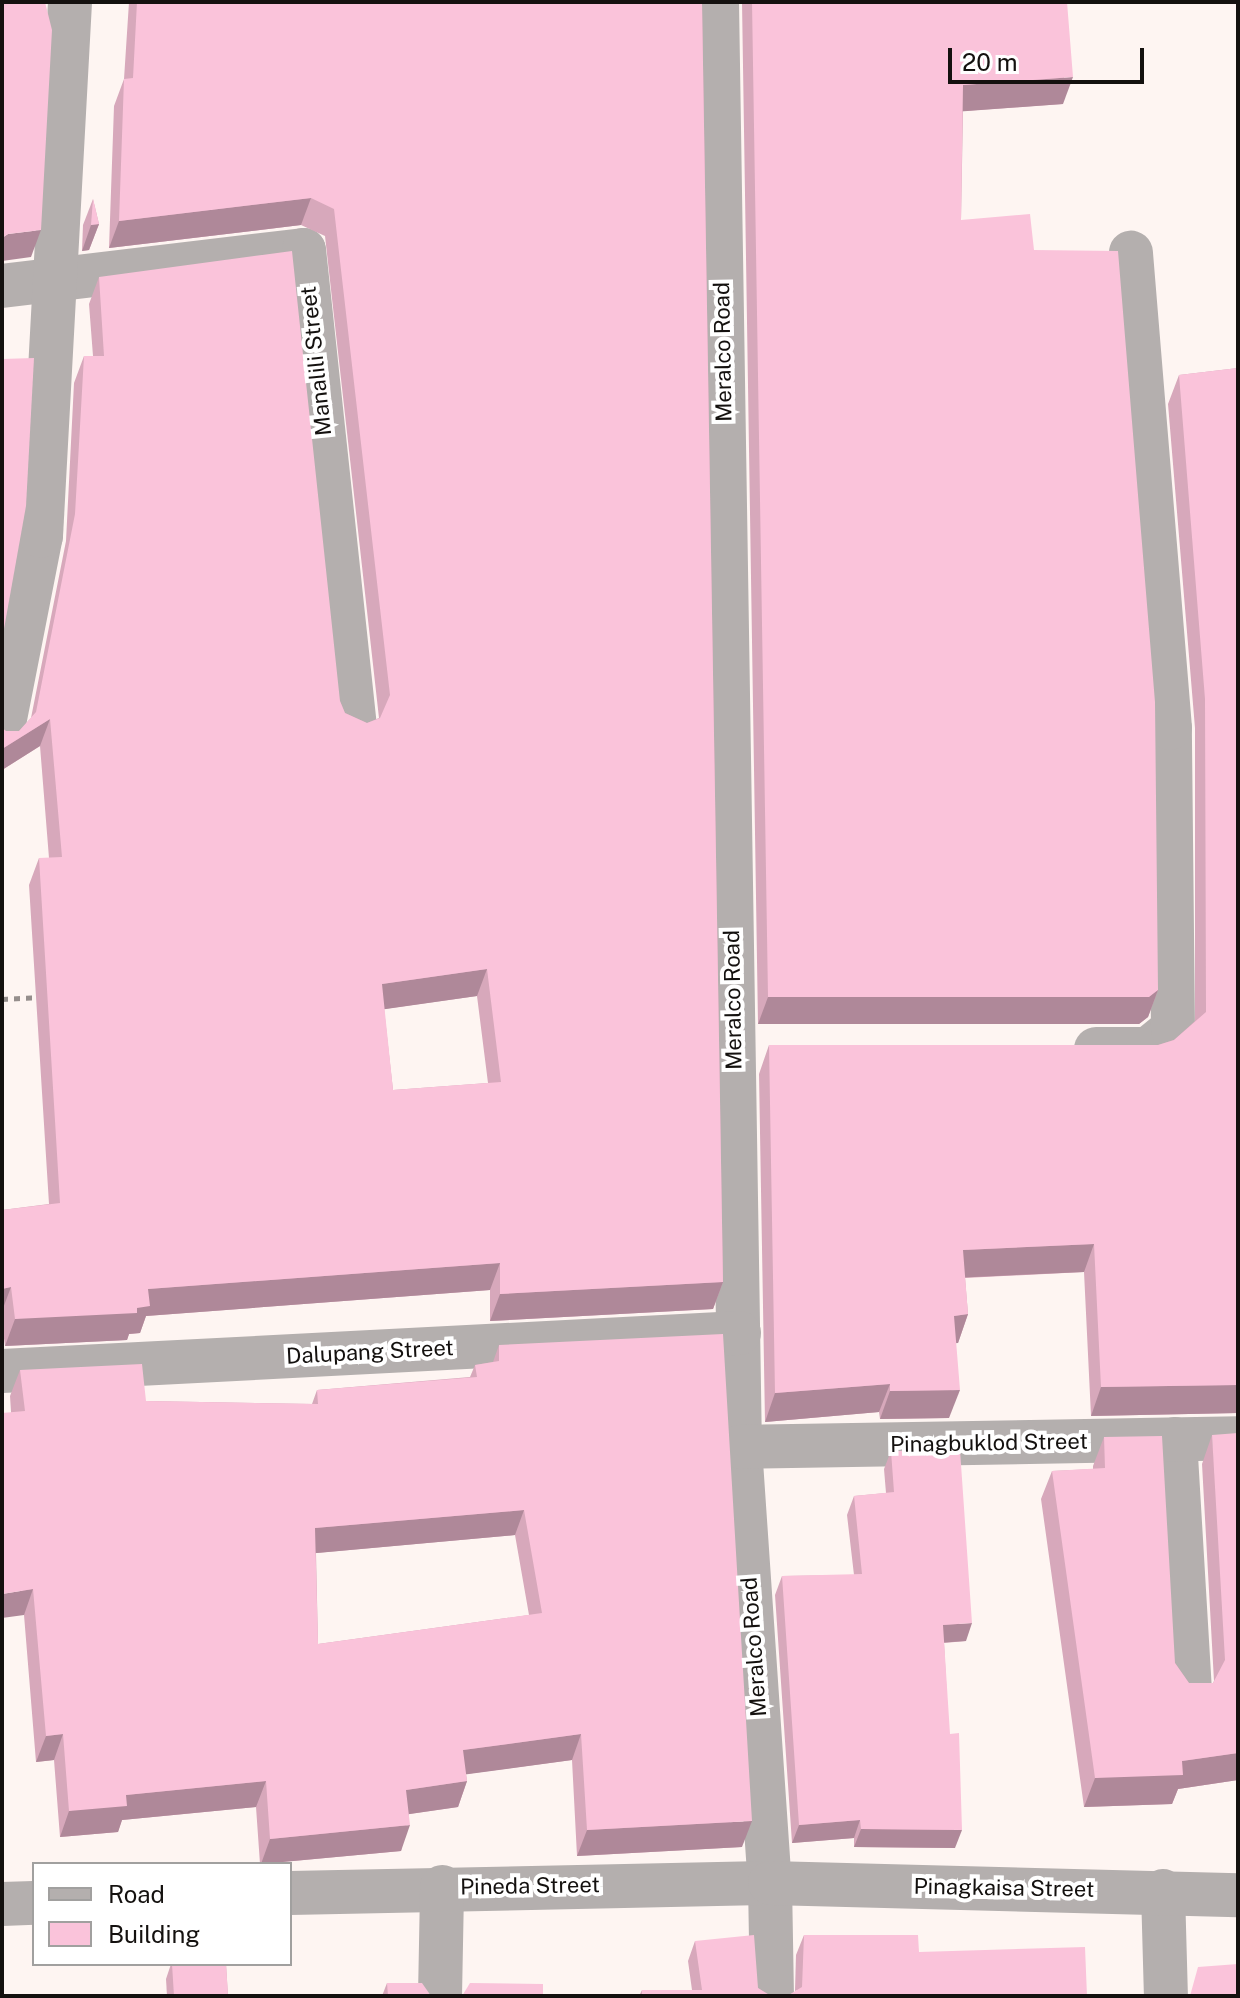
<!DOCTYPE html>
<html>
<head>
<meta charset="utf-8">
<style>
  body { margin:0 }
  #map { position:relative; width:1240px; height:1998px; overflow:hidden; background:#fef5f2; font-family:"Public Sans",sans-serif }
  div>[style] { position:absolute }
  .path>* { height:5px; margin-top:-2.5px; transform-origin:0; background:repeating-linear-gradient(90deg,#958e8c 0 6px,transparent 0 12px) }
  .minor>* { height:44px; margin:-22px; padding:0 22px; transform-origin:22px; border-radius:22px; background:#b4afae }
  .wall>* { inset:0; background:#d7a8bb }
  .shaded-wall>* { inset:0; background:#af8899 }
  .building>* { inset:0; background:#fac3da }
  span { translate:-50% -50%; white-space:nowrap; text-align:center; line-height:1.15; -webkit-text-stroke:8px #fff; paint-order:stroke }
  .street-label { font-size:22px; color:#14110f }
  .frame { position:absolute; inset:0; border:4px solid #14110f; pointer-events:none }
  .legend { position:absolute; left:32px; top:1862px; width:260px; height:104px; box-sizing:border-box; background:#fff; border:2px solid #a1a09f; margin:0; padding:10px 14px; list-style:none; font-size:24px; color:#14110f }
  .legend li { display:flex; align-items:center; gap:16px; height:40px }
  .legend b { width:40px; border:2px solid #a1a09f }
  .scale { position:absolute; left:948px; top:48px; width:196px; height:36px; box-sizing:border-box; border:4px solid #14110f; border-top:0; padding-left:10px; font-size:24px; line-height:28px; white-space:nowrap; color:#14110f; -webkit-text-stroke:6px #fff; paint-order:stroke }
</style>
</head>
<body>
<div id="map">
  <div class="path">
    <div style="left:2px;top:999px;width:39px;rotate:-3deg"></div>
  </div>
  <div class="minor">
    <div style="left:717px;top:2px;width:1445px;rotate:89.09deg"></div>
    <div style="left:740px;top:1447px;width:437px;rotate:86.1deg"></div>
    <div style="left:770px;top:1883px;width:113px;rotate:89deg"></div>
    <div style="left:2px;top:286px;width:304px;rotate:-6.8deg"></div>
    <div style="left:304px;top:250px;width:478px;rotate:83.9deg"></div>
    <div style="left:2px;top:734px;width:202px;rotate:-78.9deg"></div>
    <div style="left:41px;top:536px;width:535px;rotate:-86.89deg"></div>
    <div style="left:1096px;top:1049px;width:52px"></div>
    <div style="left:1148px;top:1049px;width:32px;rotate:-39deg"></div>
    <div style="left:1173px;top:1029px;width:301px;rotate:-90.6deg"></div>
    <div style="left:1170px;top:728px;width:477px;rotate:-94.7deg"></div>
    <div style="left:2px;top:1371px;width:738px;rotate:-2.95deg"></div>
    <div style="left:1175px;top:1439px;width:251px;rotate:86.6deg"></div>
    <div style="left:740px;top:1447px;width:498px;rotate:-1deg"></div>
    <div style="left:1163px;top:1891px;width:105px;rotate:88.4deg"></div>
    <div style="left:290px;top:1893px;width:480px;rotate:-1.2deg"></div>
    <div style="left:770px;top:1883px;width:468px;rotate:1.5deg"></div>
    <div style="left:2px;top:1904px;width:32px;rotate:-2deg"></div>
    <div style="left:440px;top:1996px;width:109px;rotate:-88.9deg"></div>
  </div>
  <div class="wall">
    <div style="clip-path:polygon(evenodd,129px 2px,702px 2px,723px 1282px,713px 1309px,490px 1321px,490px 1290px,146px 1316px,140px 1333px,129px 1334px,127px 1340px,5px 1346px,2px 1323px,2px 1210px,49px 1204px,29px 885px,39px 858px,49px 858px,40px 746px,2px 770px,2px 728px,6px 731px,19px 731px,31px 718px,66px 541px,74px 383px,84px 356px,93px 356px,89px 304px,99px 277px,340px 701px,345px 713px,367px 723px,379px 718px,325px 236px,301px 225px,109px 248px,114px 106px,124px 79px,129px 2px,477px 996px,488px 1083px,393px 1090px,384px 1009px,477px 996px)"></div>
    <div style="clip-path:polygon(742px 2px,1067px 2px,1063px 104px,963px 111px,961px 220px,1034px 250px,1158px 990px,1148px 1017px,1139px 1024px,758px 1024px)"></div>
    <div style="clip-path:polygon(93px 199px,99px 224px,89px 250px,82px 251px,83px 225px)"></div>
    <div style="clip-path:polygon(1238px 368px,1238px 1413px,1091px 1416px,1084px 1272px,965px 1278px,968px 1314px,958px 1343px,956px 1343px,949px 1418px,880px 1419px,879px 1412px,765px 1422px,759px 1074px,769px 1045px,1158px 1045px,1174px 1040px,1195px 1021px,1195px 728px,1168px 404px,1179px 375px)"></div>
    <div style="clip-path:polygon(evenodd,499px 1345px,742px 1847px,577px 1856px,572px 1760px,466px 1774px,467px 1781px,458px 1807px,409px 1814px,401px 1851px,260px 1864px,256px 1807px,122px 1820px,118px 1832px,60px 1837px,54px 1760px,36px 1762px,24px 1615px,10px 1396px,20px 1370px,146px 1401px,312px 1404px,317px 1390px,470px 1377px,475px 1365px,493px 1362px,499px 1345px,515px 1535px,529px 1615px,318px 1644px,316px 1553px,515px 1535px)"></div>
    <div style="clip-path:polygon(1212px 1435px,1238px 1780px,1178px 1789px,1172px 1804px,1084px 1807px,1041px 1499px,1052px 1471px,1093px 1469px,1093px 1466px,1104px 1437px,1175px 1663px,1189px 1683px,1213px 1683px,1214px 1681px,1202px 1464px)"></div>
    <div style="clip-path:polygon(891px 1451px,966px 1641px,944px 1643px,955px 1848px,854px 1847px,854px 1838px,792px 1843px,775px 1595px,782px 1576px,854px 1575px,847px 1515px,854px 1496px,886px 1493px,884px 1469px)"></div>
    <div style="clip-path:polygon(804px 1935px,919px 1952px,795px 1991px,796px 1955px)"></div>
    <div style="clip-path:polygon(695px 1941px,758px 1988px,771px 1996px,639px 1996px,642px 1990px,692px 1990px,688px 1961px)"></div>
    <div style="clip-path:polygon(171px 1964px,226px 1964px,228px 1996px,167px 1996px,166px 1979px)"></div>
    <div style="clip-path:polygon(387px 1983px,431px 1996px,382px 1996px)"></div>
  </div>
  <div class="shaded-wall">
    <div style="clip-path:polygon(1073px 77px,1063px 104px,954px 112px,963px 85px)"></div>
    <div style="clip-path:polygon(311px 198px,301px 225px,109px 248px,119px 221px)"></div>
    <div style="clip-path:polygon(99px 224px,89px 250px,82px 251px,91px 225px)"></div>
    <div style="clip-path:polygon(41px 230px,31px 257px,2px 261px,2px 238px,8px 234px)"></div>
    <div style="clip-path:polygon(50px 719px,40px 746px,2px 770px,2px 749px)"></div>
    <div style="clip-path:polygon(487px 969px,477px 996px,372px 1011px,382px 984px)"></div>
    <div style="clip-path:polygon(1158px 990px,1148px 1017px,1139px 1024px,758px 1024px,768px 997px)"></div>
    <div style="clip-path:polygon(1094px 1244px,1084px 1272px,952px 1278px,963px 1250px)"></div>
    <div style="clip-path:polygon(500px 1263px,490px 1290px,146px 1316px,140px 1333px,129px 1334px,127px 1340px,5px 1346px,15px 1319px,148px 1289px)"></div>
    <div style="clip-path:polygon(723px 1282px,713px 1309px,490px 1321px,500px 1294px)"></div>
    <div style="clip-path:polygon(11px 1287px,2px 1311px,2px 1289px)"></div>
    <div style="clip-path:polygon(968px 1314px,958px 1343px,944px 1344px,954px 1316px)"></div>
    <div style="clip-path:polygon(890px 1384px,879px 1412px,765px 1422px,775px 1393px)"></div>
    <div style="clip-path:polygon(1238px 1385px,1238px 1413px,1091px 1416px,1101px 1387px)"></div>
    <div style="clip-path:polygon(960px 1390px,949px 1418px,880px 1419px,890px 1391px)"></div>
    <div style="clip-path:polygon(524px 1510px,515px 1535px,306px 1554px,315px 1528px)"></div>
    <div style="clip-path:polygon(33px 1589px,24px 1615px,2px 1618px,2px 1594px)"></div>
    <div style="clip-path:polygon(972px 1623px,966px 1641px,937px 1643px,943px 1625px)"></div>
    <div style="clip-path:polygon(63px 1734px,54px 1760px,36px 1762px,46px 1736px)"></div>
    <div style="clip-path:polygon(581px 1734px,572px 1760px,454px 1776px,463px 1750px)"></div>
    <div style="clip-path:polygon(1238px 1753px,1238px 1780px,1178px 1789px,1172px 1804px,1084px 1807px,1095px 1778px,1182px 1761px)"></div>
    <div style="clip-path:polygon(266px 1781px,256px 1807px,122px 1820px,118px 1832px,60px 1837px,69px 1811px,126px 1795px)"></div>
    <div style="clip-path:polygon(467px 1781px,458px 1807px,396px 1816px,406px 1790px)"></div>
    <div style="clip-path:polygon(860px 1820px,854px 1838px,792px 1843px,799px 1825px)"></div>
    <div style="clip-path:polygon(752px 1821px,742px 1847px,577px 1856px,587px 1830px)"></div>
    <div style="clip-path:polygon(410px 1825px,401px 1851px,261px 1864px,270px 1839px)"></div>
    <div style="clip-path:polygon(861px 1829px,962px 1830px,955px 1848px,854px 1847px)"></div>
  </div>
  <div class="building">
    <div style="clip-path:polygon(2px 2px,45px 2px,52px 30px,41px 230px,8px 234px,2px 238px)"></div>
    <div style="clip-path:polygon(evenodd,137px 2px,702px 2px,723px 1282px,500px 1294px,500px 1263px,148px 1289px,150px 1306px,137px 1308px,137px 1313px,15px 1319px,11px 1287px,2px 1289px,2px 1210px,60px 1203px,39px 858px,62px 857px,50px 719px,2px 749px,2px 728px,6px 731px,19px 731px,36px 712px,75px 514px,84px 356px,104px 356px,99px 277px,292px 251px,340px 701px,345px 713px,367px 723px,380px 718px,390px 695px,334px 209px,311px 198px,119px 221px,124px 79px,133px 78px,137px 2px,487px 969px,501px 1082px,393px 1090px,382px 984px,487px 969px)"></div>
    <div style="clip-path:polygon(752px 2px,1067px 2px,1073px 77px,963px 85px,961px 220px,1030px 214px,1034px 250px,1118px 251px,1155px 702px,1158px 990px,1149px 997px,768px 997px)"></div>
    <div style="clip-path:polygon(93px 199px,99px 224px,91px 225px)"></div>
    <div style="clip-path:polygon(34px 358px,26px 506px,2px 640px,2px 359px)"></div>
    <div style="clip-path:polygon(1238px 368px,1238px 1385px,1101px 1387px,1094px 1244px,963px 1250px,968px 1314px,954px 1316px,960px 1390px,890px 1391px,890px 1384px,775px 1393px,769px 1045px,1158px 1045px,1174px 1040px,1206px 1012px,1205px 699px,1179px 375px)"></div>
    <div style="clip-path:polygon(evenodd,723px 1334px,752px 1821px,587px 1830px,581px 1734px,463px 1750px,467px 1781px,406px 1790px,410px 1825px,270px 1839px,266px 1781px,126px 1795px,127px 1806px,69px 1811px,63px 1734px,46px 1736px,33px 1589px,2px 1594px,2px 1413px,25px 1411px,20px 1370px,142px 1364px,146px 1401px,318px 1404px,317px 1390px,477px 1377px,475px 1365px,499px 1361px,499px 1345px,723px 1334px,524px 1510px,542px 1613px,318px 1644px,315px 1528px,524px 1510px)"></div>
    <div style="clip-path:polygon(1238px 1433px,1238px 1753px,1182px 1761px,1183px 1775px,1095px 1778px,1052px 1471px,1105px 1468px,1104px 1437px,1162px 1436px,1175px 1663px,1189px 1683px,1213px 1683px,1225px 1660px,1212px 1435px)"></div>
    <div style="clip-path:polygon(960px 1450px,972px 1623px,943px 1625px,950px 1734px,959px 1733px,962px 1830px,861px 1829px,860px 1820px,799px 1825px,782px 1576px,862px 1574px,854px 1496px,894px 1492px,891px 1451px)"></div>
    <div style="clip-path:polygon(754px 1935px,758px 1988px,771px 1996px,642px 1996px,642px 1990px,702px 1990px,695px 1941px)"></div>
    <div style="clip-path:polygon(804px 1935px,918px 1935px,919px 1952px,1085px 1947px,1087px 1996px,787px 1996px,802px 1987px)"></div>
    <div style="clip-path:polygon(172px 1964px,226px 1964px,228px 1996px,174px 1996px)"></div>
    <div style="clip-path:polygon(1238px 1964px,1238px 1996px,1190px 1996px,1198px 1967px)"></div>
    <div style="clip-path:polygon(387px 1983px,422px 1983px,431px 1996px,388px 1996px)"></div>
    <div style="clip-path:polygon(470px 1983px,543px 1984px,543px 1996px,462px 1996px)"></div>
  </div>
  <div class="street-label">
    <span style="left:723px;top:352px;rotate:-91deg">Meralco Road</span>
    <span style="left:316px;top:361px;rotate:-96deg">Manalili Street</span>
    <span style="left:733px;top:1000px;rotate:-91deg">Meralco Road</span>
    <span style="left:370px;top:1352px;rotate:-3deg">Dalupang Street</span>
    <span style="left:989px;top:1443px;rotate:-1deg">Pinagbuklod Street</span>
    <span style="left:754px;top:1647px;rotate:-94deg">Meralco Road</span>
    <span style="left:530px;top:1886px;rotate:-1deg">Pineda Street</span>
    <span style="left:1004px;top:1888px;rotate:1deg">Pinagkaisa Street</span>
  </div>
  <div class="frame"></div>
  <ul class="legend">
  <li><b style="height:10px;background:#b4afae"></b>Road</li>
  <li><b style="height:22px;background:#fac3da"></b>Building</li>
  </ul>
  <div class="scale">20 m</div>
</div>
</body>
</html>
